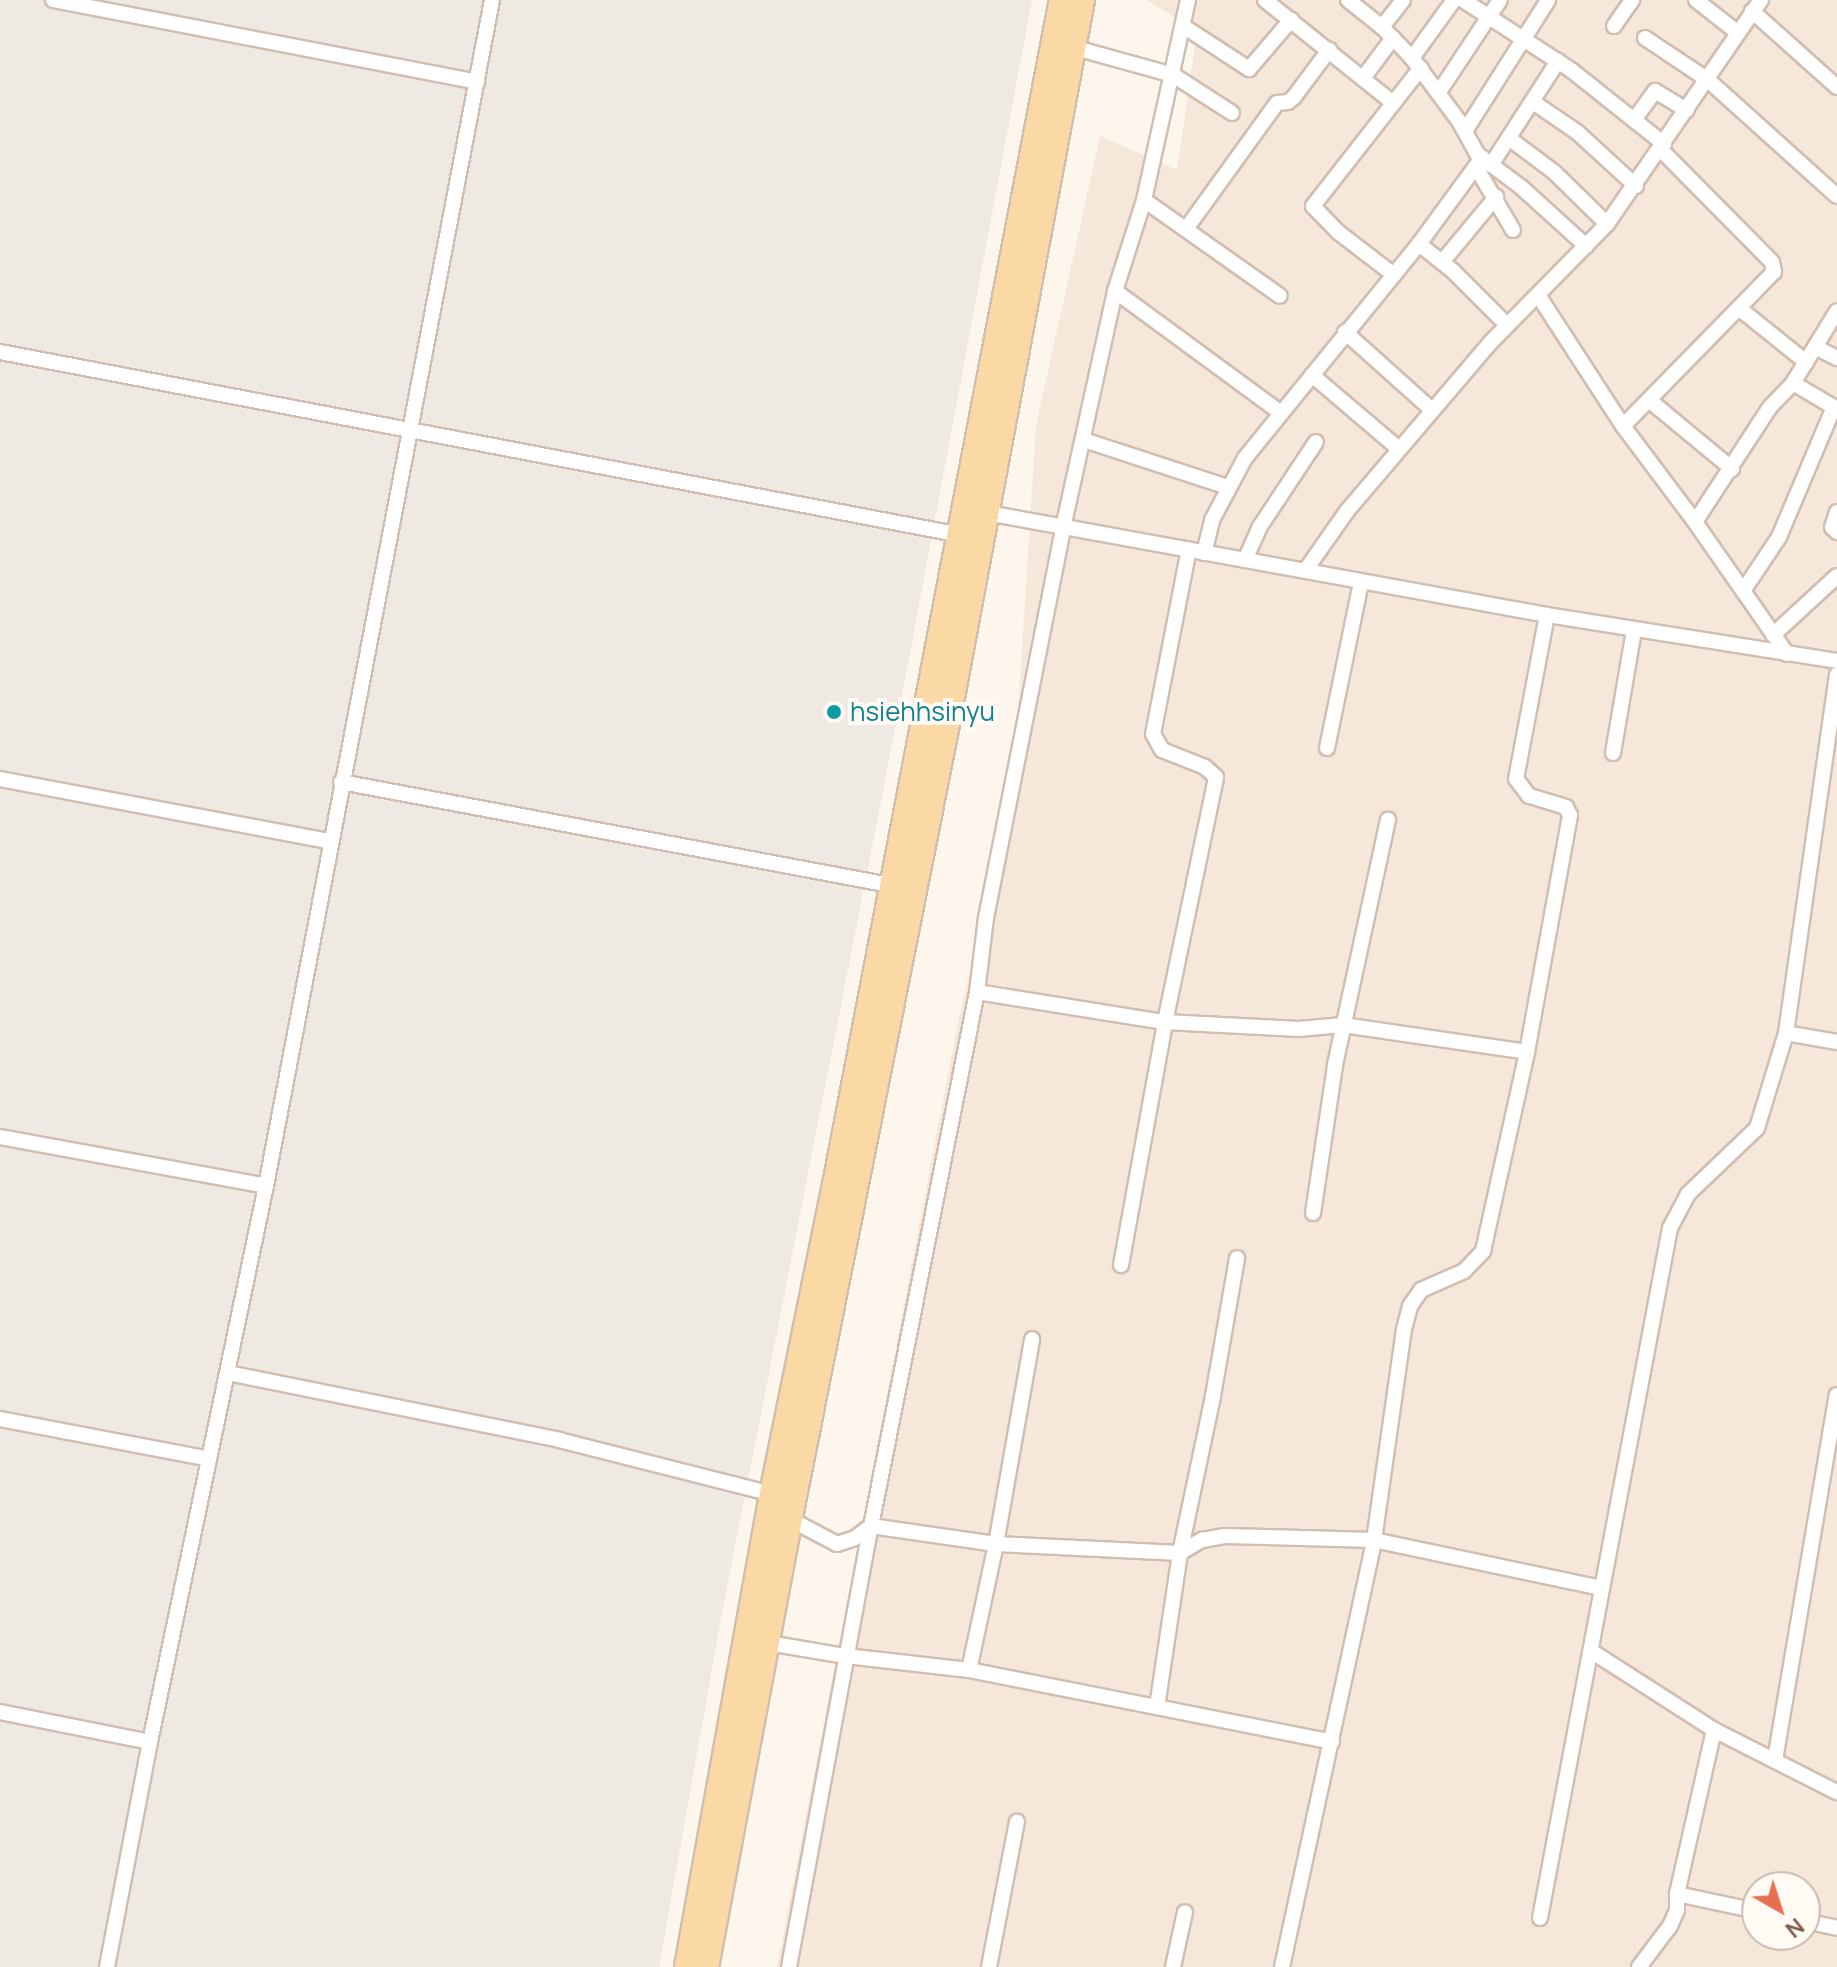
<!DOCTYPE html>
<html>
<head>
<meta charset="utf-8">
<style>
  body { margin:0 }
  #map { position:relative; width:1837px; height:1967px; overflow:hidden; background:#fdf6ec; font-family:Manrope,sans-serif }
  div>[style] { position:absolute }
  .residential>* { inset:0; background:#f5e8da }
  .industrial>* { inset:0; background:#efe9e4 }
  .roads { filter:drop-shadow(2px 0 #d1beb0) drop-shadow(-2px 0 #d1beb0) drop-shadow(0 2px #d1beb0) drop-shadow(0 -2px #d1beb0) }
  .minor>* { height:14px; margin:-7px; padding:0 7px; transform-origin:7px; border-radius:7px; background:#fff }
  .primary>* { height:24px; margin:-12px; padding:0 12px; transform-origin:12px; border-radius:12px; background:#fbd9a5 }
  .dots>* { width:22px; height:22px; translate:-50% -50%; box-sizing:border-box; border:4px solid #fffaf3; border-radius:50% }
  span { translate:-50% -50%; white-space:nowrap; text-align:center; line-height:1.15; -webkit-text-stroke:8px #fffaf3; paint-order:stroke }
  .culture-label { font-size:26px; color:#0d838f }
  .left { translate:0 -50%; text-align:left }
  .north { position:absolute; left:1741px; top:1871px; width:80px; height:80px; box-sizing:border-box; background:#fffaf3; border:2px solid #cabbb1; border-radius:50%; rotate:141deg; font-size:22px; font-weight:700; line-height:32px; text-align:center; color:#7a5c4d }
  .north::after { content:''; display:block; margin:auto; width:28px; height:36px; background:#e76f51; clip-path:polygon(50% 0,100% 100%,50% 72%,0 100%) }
</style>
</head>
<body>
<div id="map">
  <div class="residential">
    <div style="clip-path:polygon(evenodd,1147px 0,1837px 0,1837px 1967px,777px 1967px,957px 1028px,1014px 777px,1036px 426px,1100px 136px,1177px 170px,1197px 31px,1147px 0,1757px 1887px,1805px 1887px,1805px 1935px,1757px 1935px,1757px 1887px)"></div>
  </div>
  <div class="industrial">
    <div style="clip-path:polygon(0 0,1032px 0,910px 653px,722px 1613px,659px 1967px,0 1967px)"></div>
  </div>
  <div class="roads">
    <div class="minor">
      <div style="left:53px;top:0;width:432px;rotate:10.9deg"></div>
      <div style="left:1265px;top:0;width:163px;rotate:38.8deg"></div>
      <div style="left:1348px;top:0;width:43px;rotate:38.5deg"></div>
      <div style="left:1382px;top:27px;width:43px;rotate:45.9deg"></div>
      <div style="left:1412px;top:58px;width:79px;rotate:53.3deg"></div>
      <div style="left:1459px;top:121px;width:38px;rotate:61deg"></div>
      <div style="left:1477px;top:154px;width:55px;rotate:36.9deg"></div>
      <div style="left:1521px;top:187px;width:88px;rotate:42.2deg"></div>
      <div style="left:1463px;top:0;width:129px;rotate:32.9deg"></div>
      <div style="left:1571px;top:70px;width:119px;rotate:38.5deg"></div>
      <div style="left:1696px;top:0;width:53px;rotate:38.2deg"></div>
      <div style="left:1752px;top:11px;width:114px;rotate:41.8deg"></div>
      <div style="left:1183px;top:26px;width:79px;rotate:33.1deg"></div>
      <div style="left:1249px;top:69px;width:65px;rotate:-49.4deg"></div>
      <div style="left:1614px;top:26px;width:32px;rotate:-55deg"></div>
      <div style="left:1382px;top:27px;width:34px;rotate:-52deg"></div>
      <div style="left:1645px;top:38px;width:76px;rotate:33.7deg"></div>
      <div style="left:1708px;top:80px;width:173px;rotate:42deg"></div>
      <div style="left:1072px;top:47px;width:105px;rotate:15.5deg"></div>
      <div style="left:1173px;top:75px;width:70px;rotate:32.8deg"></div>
      <div style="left:1412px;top:58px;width:72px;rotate:-54.1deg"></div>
      <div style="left:1363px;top:78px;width:50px;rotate:-53.1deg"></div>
      <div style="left:1439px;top:92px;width:110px;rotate:-56.5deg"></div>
      <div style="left:1533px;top:102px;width:53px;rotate:34.3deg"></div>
      <div style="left:1577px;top:132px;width:80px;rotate:42.5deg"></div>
      <div style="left:1634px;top:120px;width:36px;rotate:-54deg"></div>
      <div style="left:1655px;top:91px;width:37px;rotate:31deg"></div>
      <div style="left:1465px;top:131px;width:155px;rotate:-57.6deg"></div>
      <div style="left:1510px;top:139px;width:55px;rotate:36.9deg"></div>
      <div style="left:1554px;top:172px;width:74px;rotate:44.5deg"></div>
      <div style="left:1491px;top:165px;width:124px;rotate:-57.2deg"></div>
      <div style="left:1476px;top:167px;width:73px;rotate:59.6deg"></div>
      <div style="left:1144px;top:200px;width:166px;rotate:35.2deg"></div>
      <div style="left:1186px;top:229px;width:155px;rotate:-54.2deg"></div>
      <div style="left:1277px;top:103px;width:11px;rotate:-5deg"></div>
      <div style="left:1288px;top:102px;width:8px;rotate:-40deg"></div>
      <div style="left:1294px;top:97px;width:59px;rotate:-53.3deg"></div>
      <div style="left:1419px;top:244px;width:43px;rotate:38.5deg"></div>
      <div style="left:1453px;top:271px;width:76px;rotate:45deg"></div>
      <div style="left:1442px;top:262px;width:85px;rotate:-50.3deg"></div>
      <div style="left:1394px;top:275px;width:71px;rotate:-142.5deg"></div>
      <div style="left:1338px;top:232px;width:36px;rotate:-134deg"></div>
      <div style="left:1313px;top:206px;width:175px;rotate:-52deg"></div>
      <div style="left:1115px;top:291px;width:205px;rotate:36.3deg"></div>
      <div style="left:1538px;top:295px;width:156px;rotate:57deg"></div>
      <div style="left:1623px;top:426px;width:120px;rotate:53.1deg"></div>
      <div style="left:1695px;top:522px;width:161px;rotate:55.1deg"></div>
      <div style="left:1740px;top:309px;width:85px;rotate:38.8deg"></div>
      <div style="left:1345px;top:332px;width:117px;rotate:41.9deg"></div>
      <div style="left:1815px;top:347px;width:25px;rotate:27deg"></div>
      <div style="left:0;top:352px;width:978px;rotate:10.78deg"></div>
      <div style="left:1312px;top:375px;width:114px;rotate:40.4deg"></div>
      <div style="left:1793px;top:383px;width:51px;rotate:30.6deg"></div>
      <div style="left:1649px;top:400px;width:108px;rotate:39.7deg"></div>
      <div style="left:1623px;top:426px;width:216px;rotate:-45.6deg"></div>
      <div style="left:1774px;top:272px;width:10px;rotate:-101deg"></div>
      <div style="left:1772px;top:262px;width:159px;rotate:-134.7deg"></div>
      <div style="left:1084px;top:440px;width:151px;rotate:18.1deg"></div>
      <div style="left:982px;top:512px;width:574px;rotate:10.33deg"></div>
      <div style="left:1547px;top:615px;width:294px;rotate:9deg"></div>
      <div style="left:1837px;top:512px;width:16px;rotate:108deg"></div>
      <div style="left:1832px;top:527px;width:7px;rotate:45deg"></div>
      <div style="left:1695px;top:522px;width:137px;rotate:-56.9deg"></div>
      <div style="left:1770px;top:407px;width:33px;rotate:-46deg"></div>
      <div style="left:1793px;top:383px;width:84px;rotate:-58.6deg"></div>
      <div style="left:1204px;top:553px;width:34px;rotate:-76deg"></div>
      <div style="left:1212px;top:520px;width:70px;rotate:-62deg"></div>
      <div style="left:1245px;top:458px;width:276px;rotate:-50.9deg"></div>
      <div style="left:1419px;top:244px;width:107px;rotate:-53.8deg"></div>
      <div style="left:1245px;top:560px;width:35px;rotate:-66deg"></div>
      <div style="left:1259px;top:528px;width:103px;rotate:-56.5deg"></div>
      <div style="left:1305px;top:571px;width:73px;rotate:-55deg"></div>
      <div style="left:1347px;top:511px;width:222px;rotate:-49.6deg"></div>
      <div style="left:1491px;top:342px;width:165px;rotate:-45.5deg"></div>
      <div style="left:1607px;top:224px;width:272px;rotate:-55.5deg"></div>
      <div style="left:1743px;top:591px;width:65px;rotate:-56.3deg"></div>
      <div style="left:1779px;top:537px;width:141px;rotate:-67.1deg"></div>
      <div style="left:1773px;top:635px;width:87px;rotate:-42.7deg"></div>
      <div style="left:1327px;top:748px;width:169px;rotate:-78.4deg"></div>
      <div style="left:1613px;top:753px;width:125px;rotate:-80.3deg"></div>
      <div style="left:0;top:779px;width:335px;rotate:10.7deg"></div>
      <div style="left:341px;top:782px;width:559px;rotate:10.63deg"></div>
      <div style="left:977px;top:992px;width:190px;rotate:9.1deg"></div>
      <div style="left:1165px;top:1022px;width:134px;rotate:3deg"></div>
      <div style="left:1299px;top:1029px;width:44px;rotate:-5.2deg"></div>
      <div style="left:1343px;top:1025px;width:186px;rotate:8.3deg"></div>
      <div style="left:1786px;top:1033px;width:52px;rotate:10deg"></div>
      <div style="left:0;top:1137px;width:270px;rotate:10.4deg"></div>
      <div style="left:1313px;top:1213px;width:150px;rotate:-81.5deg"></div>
      <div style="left:1335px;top:1065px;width:251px;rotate:-77.8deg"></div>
      <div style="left:1121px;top:1265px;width:247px;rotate:-79.7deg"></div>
      <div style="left:1165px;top:1022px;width:250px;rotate:-78.2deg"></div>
      <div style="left:1216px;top:777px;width:15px;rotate:-138deg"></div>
      <div style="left:1205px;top:767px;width:46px;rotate:-158.4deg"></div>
      <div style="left:1162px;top:750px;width:18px;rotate:-119deg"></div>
      <div style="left:1153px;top:734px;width:188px;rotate:-79deg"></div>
      <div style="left:228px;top:1373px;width:338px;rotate:11.4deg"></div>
      <div style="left:559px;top:1440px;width:220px;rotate:14.2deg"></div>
      <div style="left:0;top:1419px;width:213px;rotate:10.8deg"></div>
      <div style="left:784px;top:1516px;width:60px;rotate:27.8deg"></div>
      <div style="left:837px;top:1544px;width:19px;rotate:-18deg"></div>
      <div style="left:855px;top:1538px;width:20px;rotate:-37deg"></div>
      <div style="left:871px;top:1526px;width:126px;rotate:8.2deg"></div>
      <div style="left:996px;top:1544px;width:184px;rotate:2.8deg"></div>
      <div style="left:1180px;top:1553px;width:26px;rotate:-31deg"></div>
      <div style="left:1202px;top:1540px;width:23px;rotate:-10deg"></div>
      <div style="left:1225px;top:1536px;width:149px;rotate:1.5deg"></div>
      <div style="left:1374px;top:1540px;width:232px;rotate:11.9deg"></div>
      <div style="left:768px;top:1643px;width:79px;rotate:9.5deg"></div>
      <div style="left:846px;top:1656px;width:124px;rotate:6.5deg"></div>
      <div style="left:969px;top:1670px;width:370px;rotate:11.2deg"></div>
      <div style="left:1591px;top:1651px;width:146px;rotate:32.7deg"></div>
      <div style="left:1714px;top:1730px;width:138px;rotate:26.8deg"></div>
      <div style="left:969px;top:1670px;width:129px;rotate:-77.9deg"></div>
      <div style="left:996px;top:1544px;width:208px;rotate:-80deg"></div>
      <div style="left:1157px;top:1707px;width:156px;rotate:-81.5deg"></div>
      <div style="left:1180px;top:1553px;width:160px;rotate:-78.1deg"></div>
      <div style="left:1213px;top:1396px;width:140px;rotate:-80.1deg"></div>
      <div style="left:0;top:1712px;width:153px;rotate:11.3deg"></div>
      <div style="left:1775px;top:1760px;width:370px;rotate:-80.4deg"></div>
      <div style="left:1677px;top:1894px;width:82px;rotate:12deg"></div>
      <div style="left:1540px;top:1918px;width:702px;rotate:-79.33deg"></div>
      <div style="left:1670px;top:1228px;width:38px;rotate:-62deg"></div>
      <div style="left:1688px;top:1194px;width:95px;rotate:-43.7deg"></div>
      <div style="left:1757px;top:1128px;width:99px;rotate:-73deg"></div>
      <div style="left:1786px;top:1033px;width:362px;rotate:-81.9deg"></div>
      <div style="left:1805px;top:1921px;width:33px;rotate:12deg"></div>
      <div style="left:107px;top:1967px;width:229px;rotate:-79.2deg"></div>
      <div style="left:150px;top:1742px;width:568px;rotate:-78.22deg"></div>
      <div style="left:266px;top:1186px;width:1207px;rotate:-79.21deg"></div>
      <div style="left:789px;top:1967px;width:449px;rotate:-79.5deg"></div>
      <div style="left:871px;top:1526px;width:544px;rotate:-78.77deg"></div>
      <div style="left:977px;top:992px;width:75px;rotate:-83.1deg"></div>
      <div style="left:986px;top:918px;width:398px;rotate:-78.8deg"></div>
      <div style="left:1063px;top:528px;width:243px;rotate:-77.6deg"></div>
      <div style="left:1115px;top:291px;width:96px;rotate:-72.3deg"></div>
      <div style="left:1144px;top:200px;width:205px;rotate:-77.6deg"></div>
      <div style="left:989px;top:1967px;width:148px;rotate:-79.1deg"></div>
      <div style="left:1173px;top:1967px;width:56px;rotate:-77.7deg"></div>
      <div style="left:1282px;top:1967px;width:437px;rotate:-77.8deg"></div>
      <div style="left:1374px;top:1540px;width:213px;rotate:-81.9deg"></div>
      <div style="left:1404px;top:1329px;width:24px;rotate:-75deg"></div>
      <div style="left:1410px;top:1306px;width:19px;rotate:-55deg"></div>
      <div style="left:1421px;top:1290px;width:47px;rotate:-23.8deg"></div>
      <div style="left:1464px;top:1271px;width:28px;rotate:-46deg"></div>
      <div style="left:1483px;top:1251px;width:204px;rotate:-77.5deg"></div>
      <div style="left:1527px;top:1052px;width:241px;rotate:-79.7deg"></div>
      <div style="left:1570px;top:815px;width:9px;rotate:-117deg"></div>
      <div style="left:1566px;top:807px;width:39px;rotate:-163deg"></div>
      <div style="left:1529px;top:796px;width:21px;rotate:-127deg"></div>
      <div style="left:1516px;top:779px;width:167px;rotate:-79.3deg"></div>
      <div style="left:1639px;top:1967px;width:51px;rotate:-52.9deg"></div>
      <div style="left:1670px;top:1926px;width:17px;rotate:-66deg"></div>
      <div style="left:1677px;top:1910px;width:16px;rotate:-90deg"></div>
      <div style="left:1677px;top:1894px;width:168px;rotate:-77.3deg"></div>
    </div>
    <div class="primary">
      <div style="left:687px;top:1967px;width:481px;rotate:-79.8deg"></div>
      <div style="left:772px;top:1494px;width:315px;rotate:-78.5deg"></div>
      <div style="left:835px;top:1185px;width:1207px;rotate:-79.16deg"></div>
      <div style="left:706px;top:1967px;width:458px;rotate:-79.4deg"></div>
      <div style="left:790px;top:1517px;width:813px;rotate:-78.8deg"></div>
      <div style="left:948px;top:719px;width:731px;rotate:-79.44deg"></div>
    </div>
  </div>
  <div class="dots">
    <div style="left:834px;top:712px;background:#0f9aa8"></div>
  </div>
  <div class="culture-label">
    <span class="left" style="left:850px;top:712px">hsiehhsinyu</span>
  </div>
  <div class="north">N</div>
</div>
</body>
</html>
